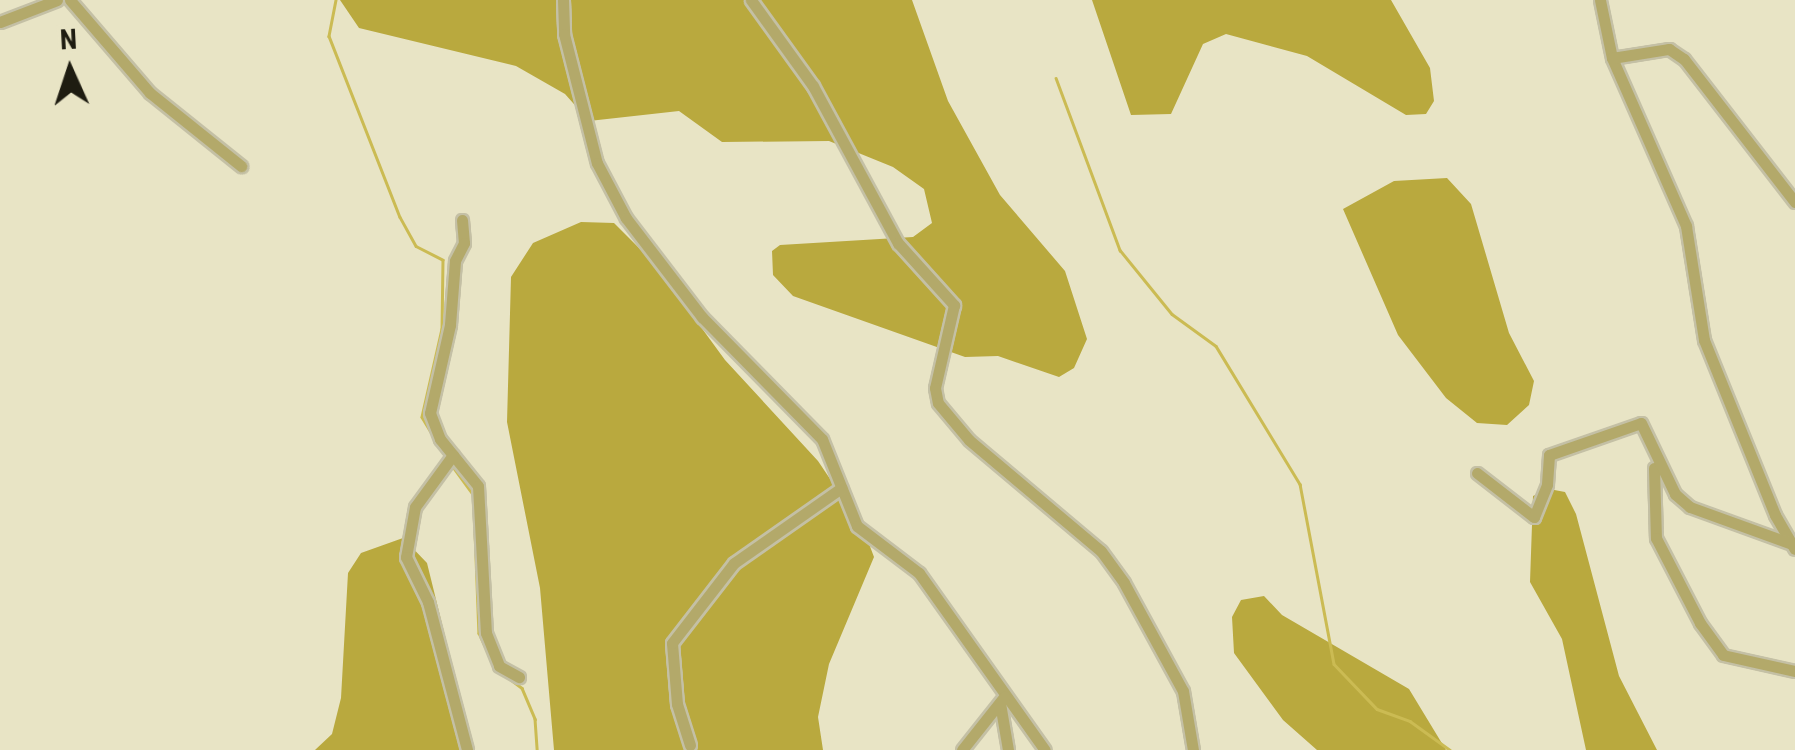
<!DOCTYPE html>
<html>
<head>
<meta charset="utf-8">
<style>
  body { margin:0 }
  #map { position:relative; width:1795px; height:750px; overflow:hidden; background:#e8e4c5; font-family:"Roboto Condensed",sans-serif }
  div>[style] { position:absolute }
  .forest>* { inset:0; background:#b9a93e }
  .stream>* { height:2.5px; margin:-1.25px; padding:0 1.25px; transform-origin:1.25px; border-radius:1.25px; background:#cbbb53 }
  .roads { filter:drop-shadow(2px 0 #c4c0a5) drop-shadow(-2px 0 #c4c0a5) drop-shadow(0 2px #c4c0a5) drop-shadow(0 -2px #c4c0a5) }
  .street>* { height:11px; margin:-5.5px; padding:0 5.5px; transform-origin:5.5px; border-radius:5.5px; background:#b3a96a }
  span { translate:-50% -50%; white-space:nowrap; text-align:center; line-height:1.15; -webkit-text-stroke:8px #e8e4c5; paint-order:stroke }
  .north { position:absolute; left:20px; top:20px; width:100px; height:100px; -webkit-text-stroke:8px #e8e4c5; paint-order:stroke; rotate:357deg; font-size:28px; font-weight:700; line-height:40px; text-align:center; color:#1e1c11 }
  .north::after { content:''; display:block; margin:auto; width:35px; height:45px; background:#1e1c11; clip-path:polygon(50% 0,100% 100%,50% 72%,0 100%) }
</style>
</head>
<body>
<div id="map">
  <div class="forest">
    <div style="clip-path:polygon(340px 0,912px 0,948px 101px,1000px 195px,1065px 271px,1087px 339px,1074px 368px,1059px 377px,998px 356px,965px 357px,793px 296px,773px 275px,772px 251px,780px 245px,913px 237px,932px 223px,924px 189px,893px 167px,829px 141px,722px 142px,679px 111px,589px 121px,565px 94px,516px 66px,359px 28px)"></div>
    <div style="clip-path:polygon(1092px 0,1391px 0,1430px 68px,1434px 101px,1426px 114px,1406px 115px,1307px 56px,1226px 34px,1203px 44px,1171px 114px,1131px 115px)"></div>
    <div style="clip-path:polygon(1447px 178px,1471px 204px,1509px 333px,1534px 381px,1529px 405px,1507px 425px,1477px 423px,1446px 398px,1398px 335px,1343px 209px,1394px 181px)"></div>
    <div style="clip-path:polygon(581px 222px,614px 223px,655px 264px,725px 360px,818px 461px,863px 528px,874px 557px,829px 664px,818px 717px,823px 750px,554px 750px,540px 588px,507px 422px,511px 277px,533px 243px)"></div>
    <div style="clip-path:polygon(1549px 489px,1565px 492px,1576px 514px,1619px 676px,1657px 750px,1586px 750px,1562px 639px,1530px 582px,1533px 496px)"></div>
    <div style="clip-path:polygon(403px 538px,427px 563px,447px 644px,460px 750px,315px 750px,332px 734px,341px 698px,348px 573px,361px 553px)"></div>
    <div style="clip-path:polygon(1264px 596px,1282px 615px,1409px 689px,1446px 750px,1317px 750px,1283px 720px,1234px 653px,1232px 617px,1241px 600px)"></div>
  </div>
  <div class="stream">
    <div style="left:336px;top:0;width:37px;rotate:101deg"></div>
    <div style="left:329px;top:36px;width:194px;rotate:68.6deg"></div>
    <div style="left:400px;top:217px;width:33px;rotate:61deg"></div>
    <div style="left:416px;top:246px;width:30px;rotate:27deg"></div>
    <div style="left:443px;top:260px;width:69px;rotate:90.8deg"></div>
    <div style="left:442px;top:329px;width:90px;rotate:102.8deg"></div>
    <div style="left:422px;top:417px;width:47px;rotate:59deg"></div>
    <div style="left:1056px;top:78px;width:184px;rotate:69.6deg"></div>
    <div style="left:1120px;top:250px;width:82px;rotate:50.9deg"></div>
    <div style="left:1172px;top:314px;width:54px;rotate:36deg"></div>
    <div style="left:1216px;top:346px;width:162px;rotate:58.7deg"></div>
    <div style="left:1300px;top:484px;width:183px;rotate:79.3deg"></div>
    <div style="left:1334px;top:664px;width:62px;rotate:46.3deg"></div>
    <div style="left:1377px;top:709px;width:35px;rotate:20deg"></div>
    <div style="left:1410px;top:721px;width:49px;rotate:35.9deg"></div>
    <div style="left:451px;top:464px;width:37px;rotate:54deg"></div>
    <div style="left:475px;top:531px;width:102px;rotate:87.8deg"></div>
    <div style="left:479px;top:633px;width:38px;rotate:65deg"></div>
    <div style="left:506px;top:676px;width:20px;rotate:37deg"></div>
    <div style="left:522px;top:688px;width:34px;rotate:67deg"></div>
    <div style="left:535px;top:719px;width:31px;rotate:86deg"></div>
  </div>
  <div class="roads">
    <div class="street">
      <div style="left:70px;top:0;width:123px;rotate:49.3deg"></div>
      <div style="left:150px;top:93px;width:117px;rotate:38.7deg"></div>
      <div style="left:563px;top:0;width:34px;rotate:88deg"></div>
      <div style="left:564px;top:34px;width:133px;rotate:75.7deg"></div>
      <div style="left:597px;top:163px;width:62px;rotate:62.2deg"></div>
      <div style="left:626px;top:218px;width:125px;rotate:52.5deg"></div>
      <div style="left:702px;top:317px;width:171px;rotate:45.5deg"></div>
      <div style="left:822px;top:439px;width:94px;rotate:68.1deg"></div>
      <div style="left:857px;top:526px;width:78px;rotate:37.2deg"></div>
      <div style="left:919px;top:573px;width:217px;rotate:54.6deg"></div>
      <div style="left:751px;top:0;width:106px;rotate:54.2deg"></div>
      <div style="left:813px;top:86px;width:179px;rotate:61.6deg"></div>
      <div style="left:898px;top:243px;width:84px;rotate:47.9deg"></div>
      <div style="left:954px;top:305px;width:85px;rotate:102.9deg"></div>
      <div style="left:935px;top:388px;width:15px;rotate:79deg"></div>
      <div style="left:938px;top:403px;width:48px;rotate:50deg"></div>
      <div style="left:969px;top:440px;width:172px;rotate:40.1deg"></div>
      <div style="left:1101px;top:551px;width:39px;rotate:54deg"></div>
      <div style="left:1124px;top:583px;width:123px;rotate:61.4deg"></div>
      <div style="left:1183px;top:691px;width:60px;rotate:80.4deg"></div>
      <div style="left:1600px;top:0;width:59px;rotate:78.3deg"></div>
      <div style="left:1612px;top:58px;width:184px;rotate:66.2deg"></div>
      <div style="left:1686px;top:226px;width:115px;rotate:81deg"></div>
      <div style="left:1704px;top:340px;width:189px;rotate:67.9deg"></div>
      <div style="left:1775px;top:515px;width:39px;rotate:60deg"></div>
      <div style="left:0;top:22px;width:61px;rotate:-21.1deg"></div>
      <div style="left:1612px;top:58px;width:58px;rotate:-9deg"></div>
      <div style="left:1669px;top:49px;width:18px;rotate:34deg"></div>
      <div style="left:1684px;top:59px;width:181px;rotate:52.2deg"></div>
      <div style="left:462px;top:220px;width:23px;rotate:85deg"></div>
      <div style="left:464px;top:243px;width:20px;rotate:117deg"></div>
      <div style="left:455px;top:261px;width:64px;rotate:94.5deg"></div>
      <div style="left:450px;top:325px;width:90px;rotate:102.8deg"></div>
      <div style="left:430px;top:413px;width:28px;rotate:69deg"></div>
      <div style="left:440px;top:439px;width:60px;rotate:51deg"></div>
      <div style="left:478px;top:486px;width:147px;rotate:86.9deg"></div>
      <div style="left:486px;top:633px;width:35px;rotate:68deg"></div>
      <div style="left:499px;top:666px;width:23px;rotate:29deg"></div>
      <div style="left:453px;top:455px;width:64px;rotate:126.2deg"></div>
      <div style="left:415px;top:507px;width:51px;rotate:100.2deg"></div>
      <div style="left:406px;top:557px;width:50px;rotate:63.9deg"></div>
      <div style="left:428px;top:602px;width:153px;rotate:75.2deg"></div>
      <div style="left:1654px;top:468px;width:70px;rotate:88.4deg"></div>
      <div style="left:1656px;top:538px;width:96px;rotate:62.6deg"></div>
      <div style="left:1700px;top:623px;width:39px;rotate:54deg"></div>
      <div style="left:1723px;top:655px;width:74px;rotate:12.5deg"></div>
      <div style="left:1477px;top:473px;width:72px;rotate:37.7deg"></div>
      <div style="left:1534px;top:517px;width:35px;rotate:-68deg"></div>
      <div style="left:1547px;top:484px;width:29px;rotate:-86deg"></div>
      <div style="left:1549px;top:455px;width:97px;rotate:-19.2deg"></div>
      <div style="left:1641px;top:423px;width:79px;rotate:64.4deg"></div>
      <div style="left:1675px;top:494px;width:20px;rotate:41deg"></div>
      <div style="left:1690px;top:507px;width:109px;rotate:19.9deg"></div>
      <div style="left:1000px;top:703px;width:48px;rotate:80.3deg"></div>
      <div style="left:690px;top:745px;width:43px;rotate:-107.6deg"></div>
      <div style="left:677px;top:704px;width:61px;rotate:-94.7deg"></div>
      <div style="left:672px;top:643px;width:101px;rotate:-52.2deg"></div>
      <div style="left:734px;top:563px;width:131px;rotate:-35deg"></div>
      <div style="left:962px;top:750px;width:68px;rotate:-51.6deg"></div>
    </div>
  </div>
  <div class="north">N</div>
</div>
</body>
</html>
